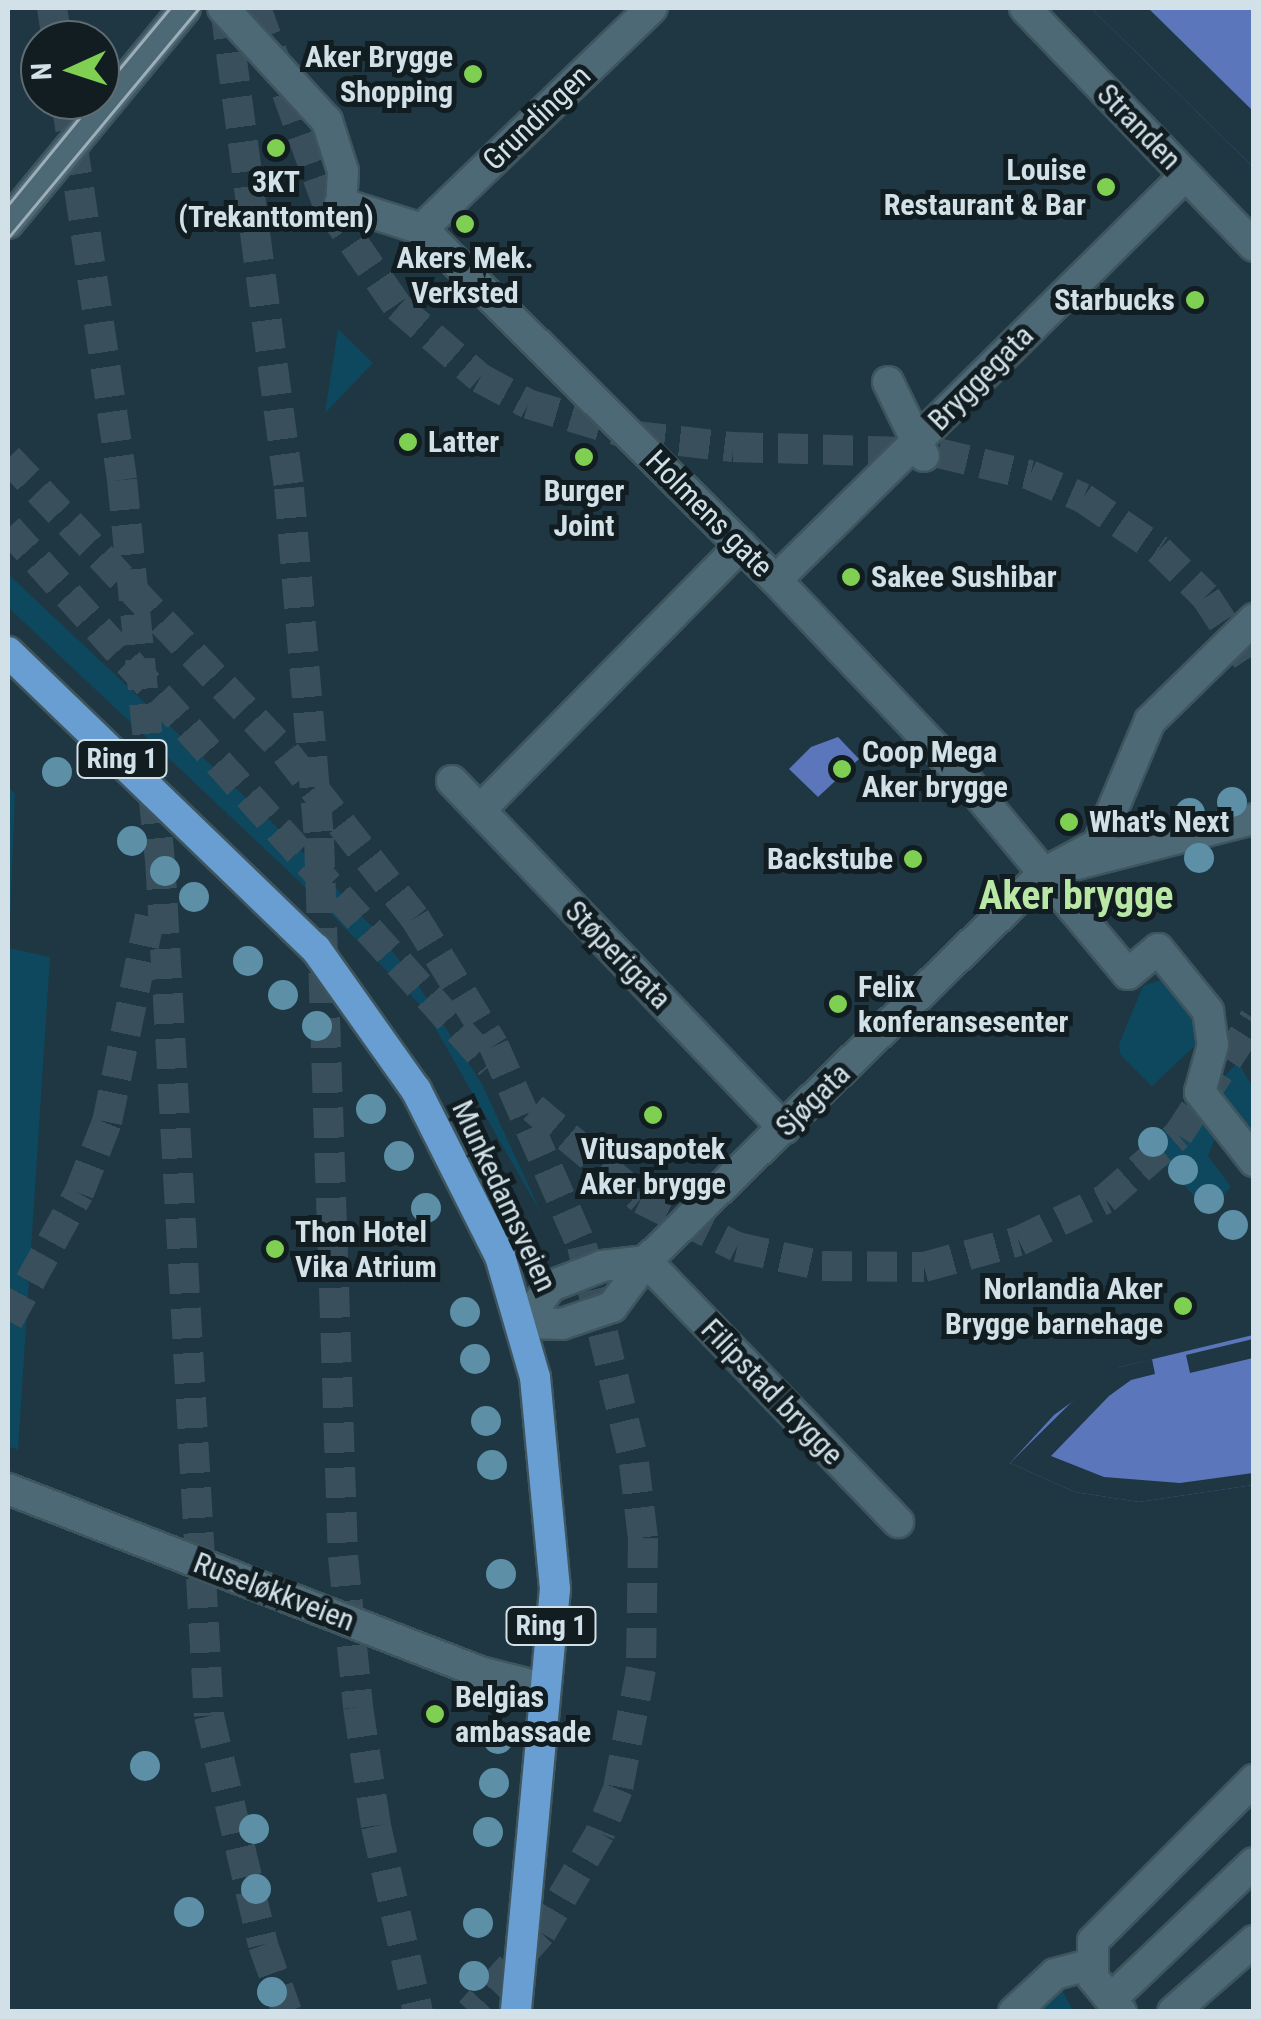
<!DOCTYPE html>
<html>
<head>
<meta charset="utf-8">
<style>
  body { margin:0 }
  #map { position:relative; width:1261px; height:2019px; overflow:hidden; background:#1e3743; font-family:"Roboto Condensed",sans-serif }
  div>[style] { position:absolute }
  .green>* { inset:0; background:#0e485e }
  .water>* { inset:0; background:#5b76bb }
  .pier>* { inset:0; background:#1e3743 }
  .highway-tunnel>* { height:30px; margin-top:-15px; transform-origin:0; background:repeating-linear-gradient(90deg,#39505c 0 30px,transparent 0 45px) }
  .roads { filter:drop-shadow(2px 0 #3e555e) drop-shadow(-2px 0 #3e555e) drop-shadow(0 2px #3e555e) drop-shadow(0 -2px #3e555e) }
  .minor>* { height:30px; margin:-15px; padding:0 15px; transform-origin:15px; border-radius:15px; background:#4e6976 }
  .highway>* { height:30px; margin:-15px; padding:0 15px; transform-origin:15px; border-radius:15px; background:#689ed2 }
  .tram>* { height:2.5px; margin:-1.25px; padding:0 1.25px; transform-origin:1.25px; border-radius:1.25px; background:#9caeb7 }
  .trees>* { width:30px; height:30px; margin:-15px; border-radius:50%; background:#5d90a7 }
  .dots>* { width:28px; height:28px; translate:-50% -50%; box-sizing:border-box; border:5px solid #121d22; border-radius:50% }
  span { translate:-50% -50%; white-space:nowrap; text-align:center; line-height:1.15; -webkit-text-stroke:10px #121d22; paint-order:stroke }
  .shield-label span { padding:2px 8px; background:#121d22; border:2px solid; border-radius:8px; -webkit-text-stroke-width:0 }
  .shield-label { font-size:28px; color:#d2e1e8; font-weight:700 }
  .poi-label { font-size:30px; color:#d2e1e8; font-weight:700 }
  .right { translate:-100% -50%; text-align:right }
  .left { translate:0 -50%; text-align:left }
  .street-label { font-size:30px; color:#d2e1e8 }
  .district-label { font-size:40px; color:#b9e7a5; font-weight:700 }
  .frame { position:absolute; inset:0; border:10px solid #d2e1e8; pointer-events:none }
  .north { position:absolute; left:20px; top:20px; width:100px; height:100px; box-sizing:border-box; background:#121d22; border:2px solid #5f6b71; border-radius:50%; rotate:267deg; font-size:28px; font-weight:700; line-height:40px; text-align:center; color:#d2e1e8 }
  .north::after { content:''; display:block; margin:auto; width:35px; height:45px; background:#7fd052; clip-path:polygon(50% 0,100% 100%,50% 72%,0 100%) }
</style>
</head>
<body>
<div id="map">
  <div class="green">
    <div style="clip-path:polygon(338px 329px,373px 363px,325px 413px)"></div>
    <div style="clip-path:polygon(8px 574px,295px 844px,372px 927px,411px 974px,482px 1084px,542px 1215px,425px 1010px,299px 881px,8px 607px)"></div>
    <div style="clip-path:polygon(8px 787px,15px 794px,9px 948px,50px 957px,18px 1450px,8px 1446px)"></div>
    <div style="clip-path:polygon(1161px 980px,1199px 1020px,1204px 1037px,1152px 1086px,1120px 1054px,1119px 1044px,1143px 986px)"></div>
    <div style="clip-path:polygon(1238px 1062px,1253px 1088px,1253px 1139px,1227px 1111px,1219px 1082px)"></div>
    <div style="clip-path:polygon(1194px 1107px,1218px 1131px,1208px 1156px,1231px 1187px,1208px 1210px,1143px 1142px)"></div>
    <div style="clip-path:polygon(1062px 1990px,1073px 2011px,1040px 2011px)"></div>
  </div>
  <div class="water">
    <div style="clip-path:polygon(1091px 8px,1253px 8px,1253px 167px)"></div>
    <div style="clip-path:polygon(838px 737px,859px 759px,818px 797px,789px 769px,811px 747px)"></div>
    <div style="clip-path:polygon(1253px 1335px,1253px 1485px,1139px 1502px,1075px 1492px,1010px 1463px,1054px 1415px,1120px 1367px)"></div>
  </div>
  <div class="pier">
    <div style="clip-path:polygon(1091px 8px,1148px 8px,1253px 111px,1253px 167px)"></div>
    <div style="clip-path:polygon(1253px 1339px,1253px 1358px,1190px 1373px,1186px 1355px)"></div>
    <div style="clip-path:polygon(1152px 1359px,1155px 1374px,1131px 1380px,1109px 1396px,1051px 1456px,1104px 1477px,1180px 1483px,1253px 1473px,1253px 1485px,1139px 1502px,1075px 1492px,1010px 1463px,1085px 1389px,1120px 1367px)"></div>
  </div>
  <div class="highway-tunnel">
    <div style="left:52px;top:8px;width:32px;rotate:81deg"></div>
    <div style="left:225px;top:8px;width:484px;rotate:82.4deg"></div>
    <div style="left:289px;top:488px;width:351px;rotate:85.1deg"></div>
    <div style="left:319px;top:838px;width:718px;rotate:88.09deg"></div>
    <div style="left:343px;top:1556px;width:152px;rotate:84.3deg"></div>
    <div style="left:358px;top:1707px;width:120px;rotate:81.4deg"></div>
    <div style="left:376px;top:1826px;width:191px;rotate:77.3deg"></div>
    <div style="left:256px;top:8px;width:211px;rotate:70deg"></div>
    <div style="left:328px;top:206px;width:123px;rotate:55.3deg"></div>
    <div style="left:398px;top:307px;width:108px;rotate:40.9deg"></div>
    <div style="left:480px;top:378px;width:55px;rotate:28.4deg"></div>
    <div style="left:528px;top:404px;width:112px;rotate:16.7deg"></div>
    <div style="left:635px;top:436px;width:99px;rotate:6.4deg"></div>
    <div style="left:733px;top:447px;width:205px;rotate:1.7deg"></div>
    <div style="left:938px;top:453px;width:95px;rotate:13.4deg"></div>
    <div style="left:1030px;top:475px;width:58px;rotate:23.5deg"></div>
    <div style="left:1083px;top:498px;width:92px;rotate:34.4deg"></div>
    <div style="left:1159px;top:550px;width:66px;rotate:45deg"></div>
    <div style="left:1206px;top:597px;width:87px;rotate:56.7deg"></div>
    <div style="left:66px;top:100px;width:384px;rotate:81.6deg"></div>
    <div style="left:122px;top:480px;width:381px;rotate:84.3deg"></div>
    <div style="left:160px;top:859px;width:858px;rotate:86.73deg"></div>
    <div style="left:209px;top:1716px;width:235px;rotate:76.7deg"></div>
    <div style="left:263px;top:1945px;width:71px;rotate:70.3deg"></div>
    <div style="left:8px;top:458px;width:405px;rotate:46.7deg"></div>
    <div style="left:286px;top:753px;width:209px;rotate:52deg"></div>
    <div style="left:415px;top:918px;width:150px;rotate:58.3deg"></div>
    <div style="left:494px;top:1046px;width:219px;rotate:66.3deg"></div>
    <div style="left:582px;top:1246px;width:223px;rotate:76.5deg"></div>
    <div style="left:634px;top:1463px;width:76px;rotate:83.2deg"></div>
    <div style="left:643px;top:1538px;width:131px;rotate:90.9deg"></div>
    <div style="left:641px;top:1669px;width:122px;rotate:100.9deg"></div>
    <div style="left:618px;top:1789px;width:48px;rotate:112.2deg"></div>
    <div style="left:600px;top:1833px;width:116px;rotate:120.5deg"></div>
    <div style="left:541px;top:1933px;width:106px;rotate:131.9deg"></div>
    <div style="left:8px;top:528px;width:722px;rotate:48.09deg"></div>
    <div style="left:533px;top:1108px;width:141px;rotate:40.1deg"></div>
    <div style="left:641px;top:1199px;width:107px;rotate:26.6deg"></div>
    <div style="left:737px;top:1247px;width:87px;rotate:12.6deg"></div>
    <div style="left:822px;top:1266px;width:102px;rotate:0.6deg"></div>
    <div style="left:924px;top:1267px;width:98px;rotate:-15.3deg"></div>
    <div style="left:1019px;top:1241px;width:96px;rotate:-26deg"></div>
    <div style="left:1105px;top:1199px;width:97px;rotate:-41.2deg"></div>
    <div style="left:1178px;top:1135px;width:139px;rotate:-56.8deg"></div>
    <div style="left:8px;top:1321px;width:146px;rotate:-61deg"></div>
    <div style="left:79px;top:1193px;width:76px;rotate:-68.5deg"></div>
    <div style="left:107px;top:1122px;width:210px;rotate:-78.2deg"></div>
  </div>
  <div class="roads">
    <div class="minor">
      <div style="left:223px;top:8px;width:154px;rotate:47.4deg"></div>
      <div style="left:327px;top:121px;width:52px;rotate:72.3deg"></div>
      <div style="left:343px;top:171px;width:21px;rotate:93deg"></div>
      <div style="left:1025px;top:8px;width:330px;rotate:46.1deg"></div>
      <div style="left:340px;top:203px;width:86px;rotate:17.6deg"></div>
      <div style="left:422px;top:229px;width:499px;rotate:44.8deg"></div>
      <div style="left:776px;top:580px;width:277px;rotate:46.5deg"></div>
      <div style="left:967px;top:781px;width:251px;rotate:50.2deg"></div>
      <div style="left:1128px;top:974px;width:39px;rotate:-40deg"></div>
      <div style="left:1158px;top:949px;width:80px;rotate:51.1deg"></div>
      <div style="left:1208px;top:1011px;width:34px;rotate:82deg"></div>
      <div style="left:1213px;top:1045px;width:49px;rotate:105.5deg"></div>
      <div style="left:1200px;top:1092px;width:88px;rotate:52deg"></div>
      <div style="left:8px;top:223px;width:278px;rotate:-50.5deg"></div>
      <div style="left:422px;top:229px;width:319px;rotate:-43.9deg"></div>
      <div style="left:888px;top:382px;width:82px;rotate:64.1deg"></div>
      <div style="left:776px;top:580px;width:575px;rotate:-44.65deg"></div>
      <div style="left:452px;top:781px;width:481px;rotate:46.3deg"></div>
      <div style="left:480px;top:810px;width:372px;rotate:-45.4deg"></div>
      <div style="left:1077px;top:864px;width:183px;rotate:-14.3deg"></div>
      <div style="left:646px;top:1261px;width:363px;rotate:46deg"></div>
      <div style="left:523px;top:1323px;width:39px;rotate:1deg"></div>
      <div style="left:562px;top:1324px;width:53px;rotate:-18.8deg"></div>
      <div style="left:612px;top:1307px;width:57px;rotate:-53.5deg"></div>
      <div style="left:646px;top:1261px;width:556px;rotate:-44.27deg"></div>
      <div style="left:1044px;top:873px;width:61px;rotate:-28.2deg"></div>
      <div style="left:1098px;top:844px;width:134px;rotate:-67.1deg"></div>
      <div style="left:1150px;top:721px;width:146px;rotate:-44.4deg"></div>
      <div style="left:523px;top:1323px;width:46px;rotate:-52.9deg"></div>
      <div style="left:551px;top:1286px;width:55px;rotate:-21.4deg"></div>
      <div style="left:602px;top:1266px;width:44px;rotate:-6.5deg"></div>
      <div style="left:8px;top:1489px;width:506px;rotate:21.19deg"></div>
      <div style="left:480px;top:1672px;width:65px;rotate:14.3deg"></div>
      <div style="left:1111px;top:1999px;width:197px;rotate:-43.6deg"></div>
      <div style="left:1014px;top:2012px;width:56px;rotate:-42.8deg"></div>
      <div style="left:1055px;top:1974px;width:34px;rotate:-15deg"></div>
      <div style="left:1121px;top:2012px;width:44px;rotate:-129.5deg"></div>
      <div style="left:1093px;top:1978px;width:37px;rotate:-90deg"></div>
      <div style="left:1093px;top:1941px;width:228px;rotate:-45deg"></div>
      <div style="left:1173px;top:2012px;width:108px;rotate:-41.2deg"></div>
    </div>
    <div class="highway">
      <div style="left:8px;top:652px;width:428px;rotate:44deg"></div>
      <div style="left:316px;top:949px;width:173px;rotate:54.7deg"></div>
      <div style="left:416px;top:1090px;width:186px;rotate:63.2deg"></div>
      <div style="left:500px;top:1256px;width:126px;rotate:73.9deg"></div>
      <div style="left:535px;top:1377px;width:213px;rotate:84.6deg"></div>
      <div style="left:555px;top:1589px;width:425px;rotate:95.3deg"></div>
    </div>
  </div>
  <div class="tram">
    <div style="left:100px;top:92px;width:109px;rotate:-50.2deg"></div>
    <div style="left:8px;top:205px;width:136px;rotate:-50.7deg"></div>
    <div style="left:8px;top:238px;width:299px;rotate:-50.3deg"></div>
  </div>
  <div class="trees">
    <div style="left:57px;top:772px"></div>
    <div style="left:1232px;top:802px"></div>
    <div style="left:1190px;top:813px"></div>
    <div style="left:132px;top:841px"></div>
    <div style="left:1199px;top:858px"></div>
    <div style="left:165px;top:871px"></div>
    <div style="left:194px;top:897px"></div>
    <div style="left:248px;top:961px"></div>
    <div style="left:283px;top:995px"></div>
    <div style="left:317px;top:1026px"></div>
    <div style="left:371px;top:1109px"></div>
    <div style="left:1153px;top:1142px"></div>
    <div style="left:399px;top:1156px"></div>
    <div style="left:1183px;top:1170px"></div>
    <div style="left:1209px;top:1199px"></div>
    <div style="left:426px;top:1208px"></div>
    <div style="left:1233px;top:1225px"></div>
    <div style="left:465px;top:1312px"></div>
    <div style="left:475px;top:1359px"></div>
    <div style="left:486px;top:1421px"></div>
    <div style="left:492px;top:1465px"></div>
    <div style="left:501px;top:1574px"></div>
    <div style="left:498px;top:1739px"></div>
    <div style="left:145px;top:1766px"></div>
    <div style="left:494px;top:1783px"></div>
    <div style="left:254px;top:1829px"></div>
    <div style="left:488px;top:1832px"></div>
    <div style="left:256px;top:1889px"></div>
    <div style="left:189px;top:1912px"></div>
    <div style="left:478px;top:1923px"></div>
    <div style="left:474px;top:1976px"></div>
    <div style="left:272px;top:1992px"></div>
  </div>
  <div class="dots">
    <div style="left:473px;top:74px;background:#7fd052"></div>
    <div style="left:276px;top:148px;background:#7fd052"></div>
    <div style="left:1106px;top:187px;background:#7fd052"></div>
    <div style="left:465px;top:224px;background:#7fd052"></div>
    <div style="left:1195px;top:300px;background:#7fd052"></div>
    <div style="left:408px;top:442px;background:#7fd052"></div>
    <div style="left:584px;top:457px;background:#7fd052"></div>
    <div style="left:851px;top:577px;background:#7fd052"></div>
    <div style="left:842px;top:769px;background:#7fd052"></div>
    <div style="left:1069px;top:822px;background:#7fd052"></div>
    <div style="left:913px;top:859px;background:#7fd052"></div>
    <div style="left:838px;top:1004px;background:#7fd052"></div>
    <div style="left:653px;top:1115px;background:#7fd052"></div>
    <div style="left:275px;top:1249px;background:#7fd052"></div>
    <div style="left:1183px;top:1306px;background:#7fd052"></div>
    <div style="left:435px;top:1714px;background:#7fd052"></div>
  </div>
  <div class="shield-label">
    <span style="left:122px;top:759px">Ring 1</span>
    <span style="left:551px;top:1626px">Ring 1</span>
  </div>
  <div class="poi-label">
    <span class="right" style="left:453px;top:74px">Aker Brygge<br>Shopping</span>
    <span class="right" style="left:1086px;top:187px">Louise<br>Restaurant &amp; Bar</span>
    <span style="left:276px;top:199px">3KT<br>(Trekanttomten)</span>
    <span style="left:465px;top:275px">Akers Mek.<br>Verksted</span>
    <span class="right" style="left:1175px;top:300px">Starbucks</span>
    <span class="left" style="left:428px;top:442px">Latter</span>
    <span style="left:584px;top:508px">Burger<br>Joint</span>
    <span class="left" style="left:871px;top:577px">Sakee Sushibar</span>
    <span class="left" style="left:862px;top:769px">Coop Mega<br>Aker brygge</span>
    <span class="left" style="left:1089px;top:822px">What's Next</span>
    <span class="right" style="left:893px;top:859px">Backstube</span>
    <span class="left" style="left:858px;top:1004px">Felix<br>konferansesenter</span>
    <span style="left:653px;top:1166px">Vitusapotek<br>Aker brygge</span>
    <span class="left" style="left:295px;top:1249px">Thon Hotel<br>Vika Atrium</span>
    <span class="right" style="left:1163px;top:1306px">Norlandia Aker<br>Brygge barnehage</span>
    <span class="left" style="left:455px;top:1714px">Belgias<br>ambassade</span>
  </div>
  <div class="street-label">
    <span style="left:537px;top:118px;rotate:-44deg">Grundingen</span>
    <span style="left:1139px;top:127px;rotate:46deg">Stranden</span>
    <span style="left:981px;top:378px;rotate:-45deg">Bryggegata</span>
    <span style="left:709px;top:514px;rotate:45deg">Holmens gate</span>
    <span style="left:618px;top:955px;rotate:46deg">Støperigata</span>
    <span style="left:813px;top:1100px;rotate:-44deg">Sjøgata</span>
    <span style="left:504px;top:1196px;rotate:65deg">Munkedamsveien</span>
    <span style="left:772px;top:1392px;rotate:46deg">Filipstad brygge</span>
    <span style="left:274px;top:1592px;rotate:21deg">Ruseløkkveien</span>
  </div>
  <div class="district-label">
    <span style="left:1076px;top:896px">Aker brygge</span>
  </div>
  <div class="frame"></div>
  <div class="north">N</div>
</div>
</body>
</html>
